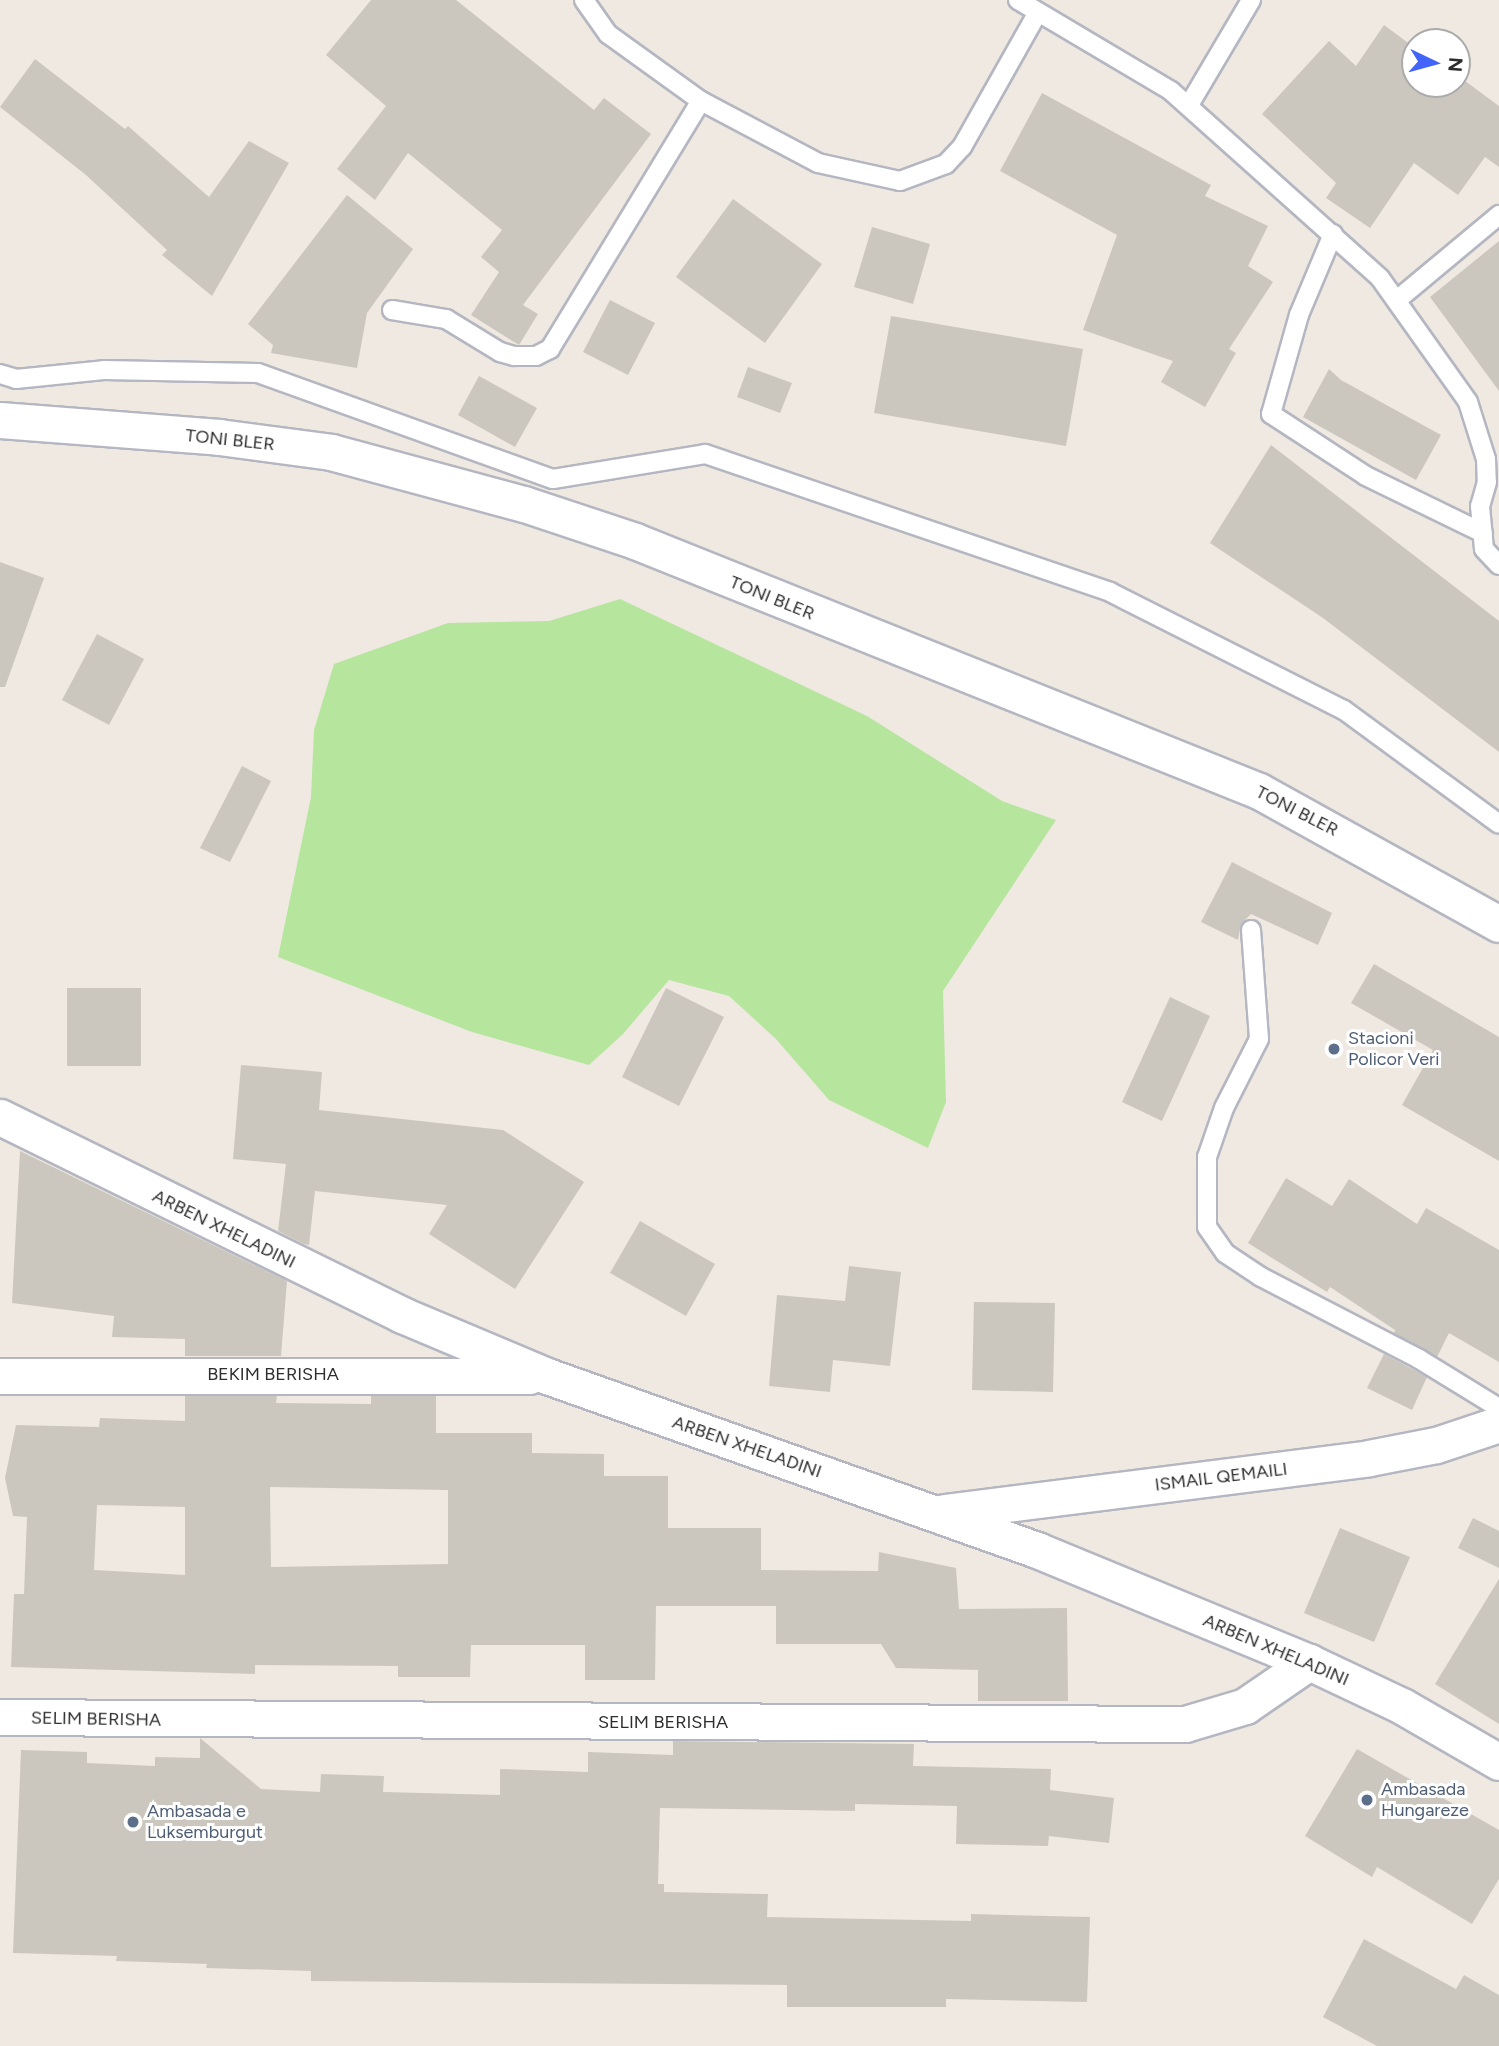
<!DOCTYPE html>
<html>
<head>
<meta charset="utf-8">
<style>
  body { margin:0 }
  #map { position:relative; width:1499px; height:2046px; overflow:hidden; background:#efe9e1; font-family:Figtree,sans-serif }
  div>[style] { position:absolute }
  .green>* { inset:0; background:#b6e59e }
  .building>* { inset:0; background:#cbc7bf }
  .roads { filter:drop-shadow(2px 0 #b4b7c1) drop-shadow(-2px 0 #b4b7c1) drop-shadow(0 2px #b4b7c1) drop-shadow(0 -2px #b4b7c1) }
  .service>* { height:18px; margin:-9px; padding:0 9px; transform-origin:9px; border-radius:9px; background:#fff }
  .minor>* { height:35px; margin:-17.5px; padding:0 17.5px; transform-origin:17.5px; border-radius:17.5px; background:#fff }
  .dots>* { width:19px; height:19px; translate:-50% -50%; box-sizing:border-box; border:4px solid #fff; border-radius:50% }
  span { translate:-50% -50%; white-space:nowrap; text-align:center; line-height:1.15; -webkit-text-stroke:6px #fff; paint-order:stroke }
  .street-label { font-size:18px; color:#2e2e2e }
  .service-label { font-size:18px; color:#4e5e75 }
  .left { translate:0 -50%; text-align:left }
  .north { position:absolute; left:1401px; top:28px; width:70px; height:70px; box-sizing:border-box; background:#fff; border:2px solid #ababab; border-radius:50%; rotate:95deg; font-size:19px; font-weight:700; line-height:28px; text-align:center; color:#2e2e2e }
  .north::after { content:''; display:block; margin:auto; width:24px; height:32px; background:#4264fb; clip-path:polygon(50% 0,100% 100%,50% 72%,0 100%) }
</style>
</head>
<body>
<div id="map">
  <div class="green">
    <div style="clip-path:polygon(620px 599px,867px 716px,1002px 801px,1056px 820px,943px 991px,946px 1102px,928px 1148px,829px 1100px,776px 1039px,729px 996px,669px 980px,623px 1034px,589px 1065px,472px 1032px,278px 957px,311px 797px,314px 730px,334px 664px,448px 623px,549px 621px)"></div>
  </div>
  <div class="building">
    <div style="clip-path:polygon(371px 0,456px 0,594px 110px,604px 98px,651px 134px,523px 305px,538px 314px,519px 345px,471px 315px,499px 272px,481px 257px,502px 230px,408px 153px,375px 200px,337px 169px,386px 106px,326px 55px)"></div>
    <div style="clip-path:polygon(1384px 25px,1415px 48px,1415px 84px,1457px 84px,1457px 75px,1499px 106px,1499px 167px,1485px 157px,1458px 195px,1414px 163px,1370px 228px,1326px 198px,1336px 183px,1262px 114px,1329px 41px,1356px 66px)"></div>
    <div style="clip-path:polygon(35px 59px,125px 129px,128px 126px,209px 197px,249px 141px,289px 163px,212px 296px,162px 255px,167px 250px,86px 175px,0 107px)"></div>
    <div style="clip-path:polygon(1042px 93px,1211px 185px,1205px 196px,1268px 226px,1248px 266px,1273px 282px,1229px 349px,1236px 353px,1205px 407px,1161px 382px,1173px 361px,1083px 330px,1117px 235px,1000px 171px)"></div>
    <div style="clip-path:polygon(347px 195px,413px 249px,367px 313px,357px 368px,271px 353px,273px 345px,248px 324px)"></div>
    <div style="clip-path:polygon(733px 199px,822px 264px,765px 343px,676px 277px)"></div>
    <div style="clip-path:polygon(872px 227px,930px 244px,913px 304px,854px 287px)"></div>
    <div style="clip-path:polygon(1499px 241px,1499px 391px,1430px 297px)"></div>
    <div style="clip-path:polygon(610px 300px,655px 323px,628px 375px,583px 352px)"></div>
    <div style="clip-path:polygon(891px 316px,1083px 349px,1066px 446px,874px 413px)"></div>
    <div style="clip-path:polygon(748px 367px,792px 383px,780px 413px,737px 397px)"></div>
    <div style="clip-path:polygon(1329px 369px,1341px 380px,1441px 435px,1416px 480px,1303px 417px)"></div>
    <div style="clip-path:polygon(479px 376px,537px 408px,515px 447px,458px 415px)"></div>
    <div style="clip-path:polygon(1271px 445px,1499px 621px,1499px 752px,1323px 618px,1210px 543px)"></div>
    <div style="clip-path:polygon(0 562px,44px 578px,5px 687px,0 687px)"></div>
    <div style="clip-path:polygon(97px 634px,144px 659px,109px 725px,62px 700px)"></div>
    <div style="clip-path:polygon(242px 766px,271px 781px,230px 862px,200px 848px)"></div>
    <div style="clip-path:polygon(1232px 862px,1332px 913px,1318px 945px,1251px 914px,1241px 924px,1238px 940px,1201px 922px)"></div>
    <div style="clip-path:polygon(1374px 964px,1499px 1037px,1499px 1161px,1402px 1105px,1433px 1050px,1351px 1003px)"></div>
    <div style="clip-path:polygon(67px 988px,141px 988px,141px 1066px,67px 1066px)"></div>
    <div style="clip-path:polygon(666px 988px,724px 1017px,679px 1106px,622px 1077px)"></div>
    <div style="clip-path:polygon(1170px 997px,1210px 1016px,1162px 1121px,1122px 1102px)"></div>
    <div style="clip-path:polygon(241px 1065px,322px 1072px,319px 1110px,503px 1130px,584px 1182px,515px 1289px,429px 1234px,447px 1205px,315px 1191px,309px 1245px,304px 1244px,278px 1231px,286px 1164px,233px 1159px)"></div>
    <div style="clip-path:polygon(20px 1151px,287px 1281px,281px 1356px,185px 1356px,185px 1339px,112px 1337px,114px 1316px,12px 1303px)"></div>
    <div style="clip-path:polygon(1286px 1178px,1332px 1206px,1349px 1179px,1417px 1224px,1426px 1208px,1499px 1250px,1499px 1362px,1449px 1333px,1437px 1357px,1394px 1333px,1395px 1330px,1330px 1287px,1327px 1292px,1248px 1243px)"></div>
    <div style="clip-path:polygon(640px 1221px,715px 1264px,686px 1316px,610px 1273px)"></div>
    <div style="clip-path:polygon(849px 1266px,901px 1272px,890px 1366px,833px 1360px,830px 1392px,769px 1386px,777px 1295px,845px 1301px)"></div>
    <div style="clip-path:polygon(974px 1302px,1055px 1303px,1053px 1392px,972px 1390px)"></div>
    <div style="clip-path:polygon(1384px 1354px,1427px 1377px,1412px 1410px,1367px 1388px)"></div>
    <div style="clip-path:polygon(evenodd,185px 1396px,277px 1396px,276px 1403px,371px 1404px,371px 1396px,436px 1396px,436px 1433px,532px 1433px,532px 1453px,604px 1454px,604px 1476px,668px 1476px,668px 1528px,761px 1528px,761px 1570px,878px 1571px,879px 1552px,956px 1568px,959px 1609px,1067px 1608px,1068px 1701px,978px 1701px,978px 1670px,896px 1668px,881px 1644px,776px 1644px,776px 1606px,656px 1606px,655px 1680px,585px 1680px,585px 1645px,471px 1645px,470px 1677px,398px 1677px,398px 1666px,255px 1665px,255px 1674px,11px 1667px,14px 1594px,24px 1594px,27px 1517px,13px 1516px,5px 1478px,16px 1425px,99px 1427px,100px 1418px,185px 1421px,185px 1396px,270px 1487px,448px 1490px,448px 1564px,271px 1567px,270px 1487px,185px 1396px,97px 1505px,185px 1507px,185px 1575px,94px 1570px,97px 1505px)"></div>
    <div style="clip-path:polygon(1473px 1518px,1499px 1531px,1499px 1568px,1458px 1548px)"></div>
    <div style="clip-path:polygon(1340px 1528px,1410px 1557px,1374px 1642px,1304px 1613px)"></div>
    <div style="clip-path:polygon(1499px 1579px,1499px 1724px,1435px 1684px)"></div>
    <div style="clip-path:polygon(200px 1738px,261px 1789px,320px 1792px,321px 1774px,384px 1776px,383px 1792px,500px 1795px,500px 1769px,588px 1772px,588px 1752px,673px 1755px,673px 1741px,914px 1744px,913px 1766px,1051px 1769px,1050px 1790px,1114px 1798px,1109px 1843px,1049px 1836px,1048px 1846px,956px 1844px,957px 1806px,855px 1804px,855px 1811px,660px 1808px,658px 1884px,664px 1884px,664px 1892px,768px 1894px,767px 1917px,971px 1921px,971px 1914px,1090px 1917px,1087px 2002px,946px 1999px,946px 2007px,787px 2007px,787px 1985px,311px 1981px,311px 1971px,206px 1968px,207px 1964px,116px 1961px,117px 1956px,13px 1953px,21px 1750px,87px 1752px,87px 1763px,155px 1766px,155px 1757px,200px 1758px)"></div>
    <div style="clip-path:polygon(1357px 1749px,1499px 1830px,1499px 1879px,1472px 1924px,1377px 1867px,1372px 1877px,1305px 1836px)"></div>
    <div style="clip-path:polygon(1364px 1939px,1456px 1989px,1464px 1975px,1499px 1995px,1499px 2046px,1377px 2046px,1323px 2017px)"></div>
  </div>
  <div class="roads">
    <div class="service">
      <div style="left:584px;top:0;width:42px;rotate:54.8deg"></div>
      <div style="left:608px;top:34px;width:115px;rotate:35.8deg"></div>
      <div style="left:701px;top:101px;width:132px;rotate:27.9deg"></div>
      <div style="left:818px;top:163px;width:84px;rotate:12.4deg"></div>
      <div style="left:900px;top:181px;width:49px;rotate:-20.3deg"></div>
      <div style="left:946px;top:164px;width:23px;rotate:-47deg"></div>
      <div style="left:962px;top:147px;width:153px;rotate:-60.6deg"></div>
      <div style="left:1018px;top:0;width:178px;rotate:30.7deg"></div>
      <div style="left:1171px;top:91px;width:280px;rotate:41.8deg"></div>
      <div style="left:1380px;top:278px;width:152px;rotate:54.6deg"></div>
      <div style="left:1468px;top:402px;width:60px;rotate:72.5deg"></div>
      <div style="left:1486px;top:459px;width:23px;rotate:88deg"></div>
      <div style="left:1487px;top:482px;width:25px;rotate:106deg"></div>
      <div style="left:1480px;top:506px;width:43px;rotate:84.7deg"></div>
      <div style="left:1484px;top:549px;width:22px;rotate:47deg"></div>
      <div style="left:1189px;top:105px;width:122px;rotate:-59.4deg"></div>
      <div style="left:1333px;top:234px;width:88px;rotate:112.8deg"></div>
      <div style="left:1299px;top:315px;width:103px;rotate:105.8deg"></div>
      <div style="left:1271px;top:414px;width:113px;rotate:33.1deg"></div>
      <div style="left:1366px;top:476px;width:130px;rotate:26deg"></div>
      <div style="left:1397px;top:300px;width:133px;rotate:-39.8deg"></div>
      <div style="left:392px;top:310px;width:55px;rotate:9.5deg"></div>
      <div style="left:446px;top:319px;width:63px;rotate:31.4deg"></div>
      <div style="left:500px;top:352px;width:15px;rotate:16deg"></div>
      <div style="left:514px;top:356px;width:22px"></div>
      <div style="left:536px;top:356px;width:16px;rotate:-27deg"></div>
      <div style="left:550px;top:349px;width:290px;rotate:-58.7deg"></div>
      <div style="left:0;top:374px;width:17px;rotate:17deg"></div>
      <div style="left:16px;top:379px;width:88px;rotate:-5.8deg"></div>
      <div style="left:104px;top:370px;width:154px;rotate:1.1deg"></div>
      <div style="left:258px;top:373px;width:313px;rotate:19.8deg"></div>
      <div style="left:553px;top:479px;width:154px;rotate:-9.3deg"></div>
      <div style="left:705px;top:454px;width:428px;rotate:18.8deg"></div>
      <div style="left:1110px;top:592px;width:262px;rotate:26.8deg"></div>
      <div style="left:1344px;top:710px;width:192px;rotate:36.3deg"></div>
      <div style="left:1251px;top:930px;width:109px;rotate:85.8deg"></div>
      <div style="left:1259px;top:1039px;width:77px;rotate:116.9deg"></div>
      <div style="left:1224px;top:1108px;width:52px;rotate:109.1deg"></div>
      <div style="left:1207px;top:1157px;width:70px;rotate:90deg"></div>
      <div style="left:1207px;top:1227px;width:32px;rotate:55deg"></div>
      <div style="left:1225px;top:1253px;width:43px;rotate:33.7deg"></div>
      <div style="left:1261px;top:1277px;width:178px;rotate:27.4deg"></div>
      <div style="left:1419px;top:1359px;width:94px;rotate:31.5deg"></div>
    </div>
    <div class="minor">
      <div style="left:0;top:420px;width:220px;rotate:4.4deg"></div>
      <div style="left:219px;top:437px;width:113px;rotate:7.6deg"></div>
      <div style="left:331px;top:452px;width:200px;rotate:15.1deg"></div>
      <div style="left:524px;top:504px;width:117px;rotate:18.4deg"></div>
      <div style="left:635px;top:541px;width:672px;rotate:21.83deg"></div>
      <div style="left:1259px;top:791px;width:274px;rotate:29deg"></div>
      <div style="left:0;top:1117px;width:448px;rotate:26.2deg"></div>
      <div style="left:402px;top:1315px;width:157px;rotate:22.8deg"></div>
      <div style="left:547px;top:1376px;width:520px;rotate:19.55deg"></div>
      <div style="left:1037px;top:1550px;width:294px;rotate:22.4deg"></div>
      <div style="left:1309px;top:1662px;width:103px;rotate:25.3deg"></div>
      <div style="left:1402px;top:1706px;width:112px;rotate:30deg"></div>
      <div style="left:0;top:1376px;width:529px"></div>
      <div style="left:944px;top:1512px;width:428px;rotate:-7.2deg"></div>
      <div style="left:1369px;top:1458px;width:68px;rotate:-11deg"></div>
      <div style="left:1436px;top:1445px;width:66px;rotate:-18.4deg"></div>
      <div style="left:0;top:1717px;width:1185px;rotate:0.34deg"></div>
      <div style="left:1185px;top:1724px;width:63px;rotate:-16.7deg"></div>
      <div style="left:1245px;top:1706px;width:78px;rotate:-34.5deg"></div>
    </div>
  </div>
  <div class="dots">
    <div style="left:1334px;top:1049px;background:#5c6f8a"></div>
    <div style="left:1367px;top:1800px;background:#5c6f8a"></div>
    <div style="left:133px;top:1822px;background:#5c6f8a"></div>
  </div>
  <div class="street-label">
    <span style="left:230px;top:440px;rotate:6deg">TONI BLER</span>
    <span style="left:772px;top:598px;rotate:22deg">TONI BLER</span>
    <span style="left:1297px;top:811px;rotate:27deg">TONI BLER</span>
    <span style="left:224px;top:1229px;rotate:26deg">ARBEN XHELADINI</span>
    <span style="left:273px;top:1374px">BEKIM BERISHA</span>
    <span style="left:747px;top:1447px;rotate:19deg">ARBEN XHELADINI</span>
    <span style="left:1221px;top:1477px;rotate:-7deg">ISMAIL QEMAILI</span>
    <span style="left:1276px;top:1650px;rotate:23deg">ARBEN XHELADINI</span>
    <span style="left:96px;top:1719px;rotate:1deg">SELIM BERISHA</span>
    <span style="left:663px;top:1722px">SELIM BERISHA</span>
  </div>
  <div class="service-label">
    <span class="left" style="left:1348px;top:1049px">Stacioni<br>Policor Veri</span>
    <span class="left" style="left:1381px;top:1800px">Ambasada<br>Hungareze</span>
    <span class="left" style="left:147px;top:1822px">Ambasada e<br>Luksemburgut</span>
  </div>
  <div class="north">N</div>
</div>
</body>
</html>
